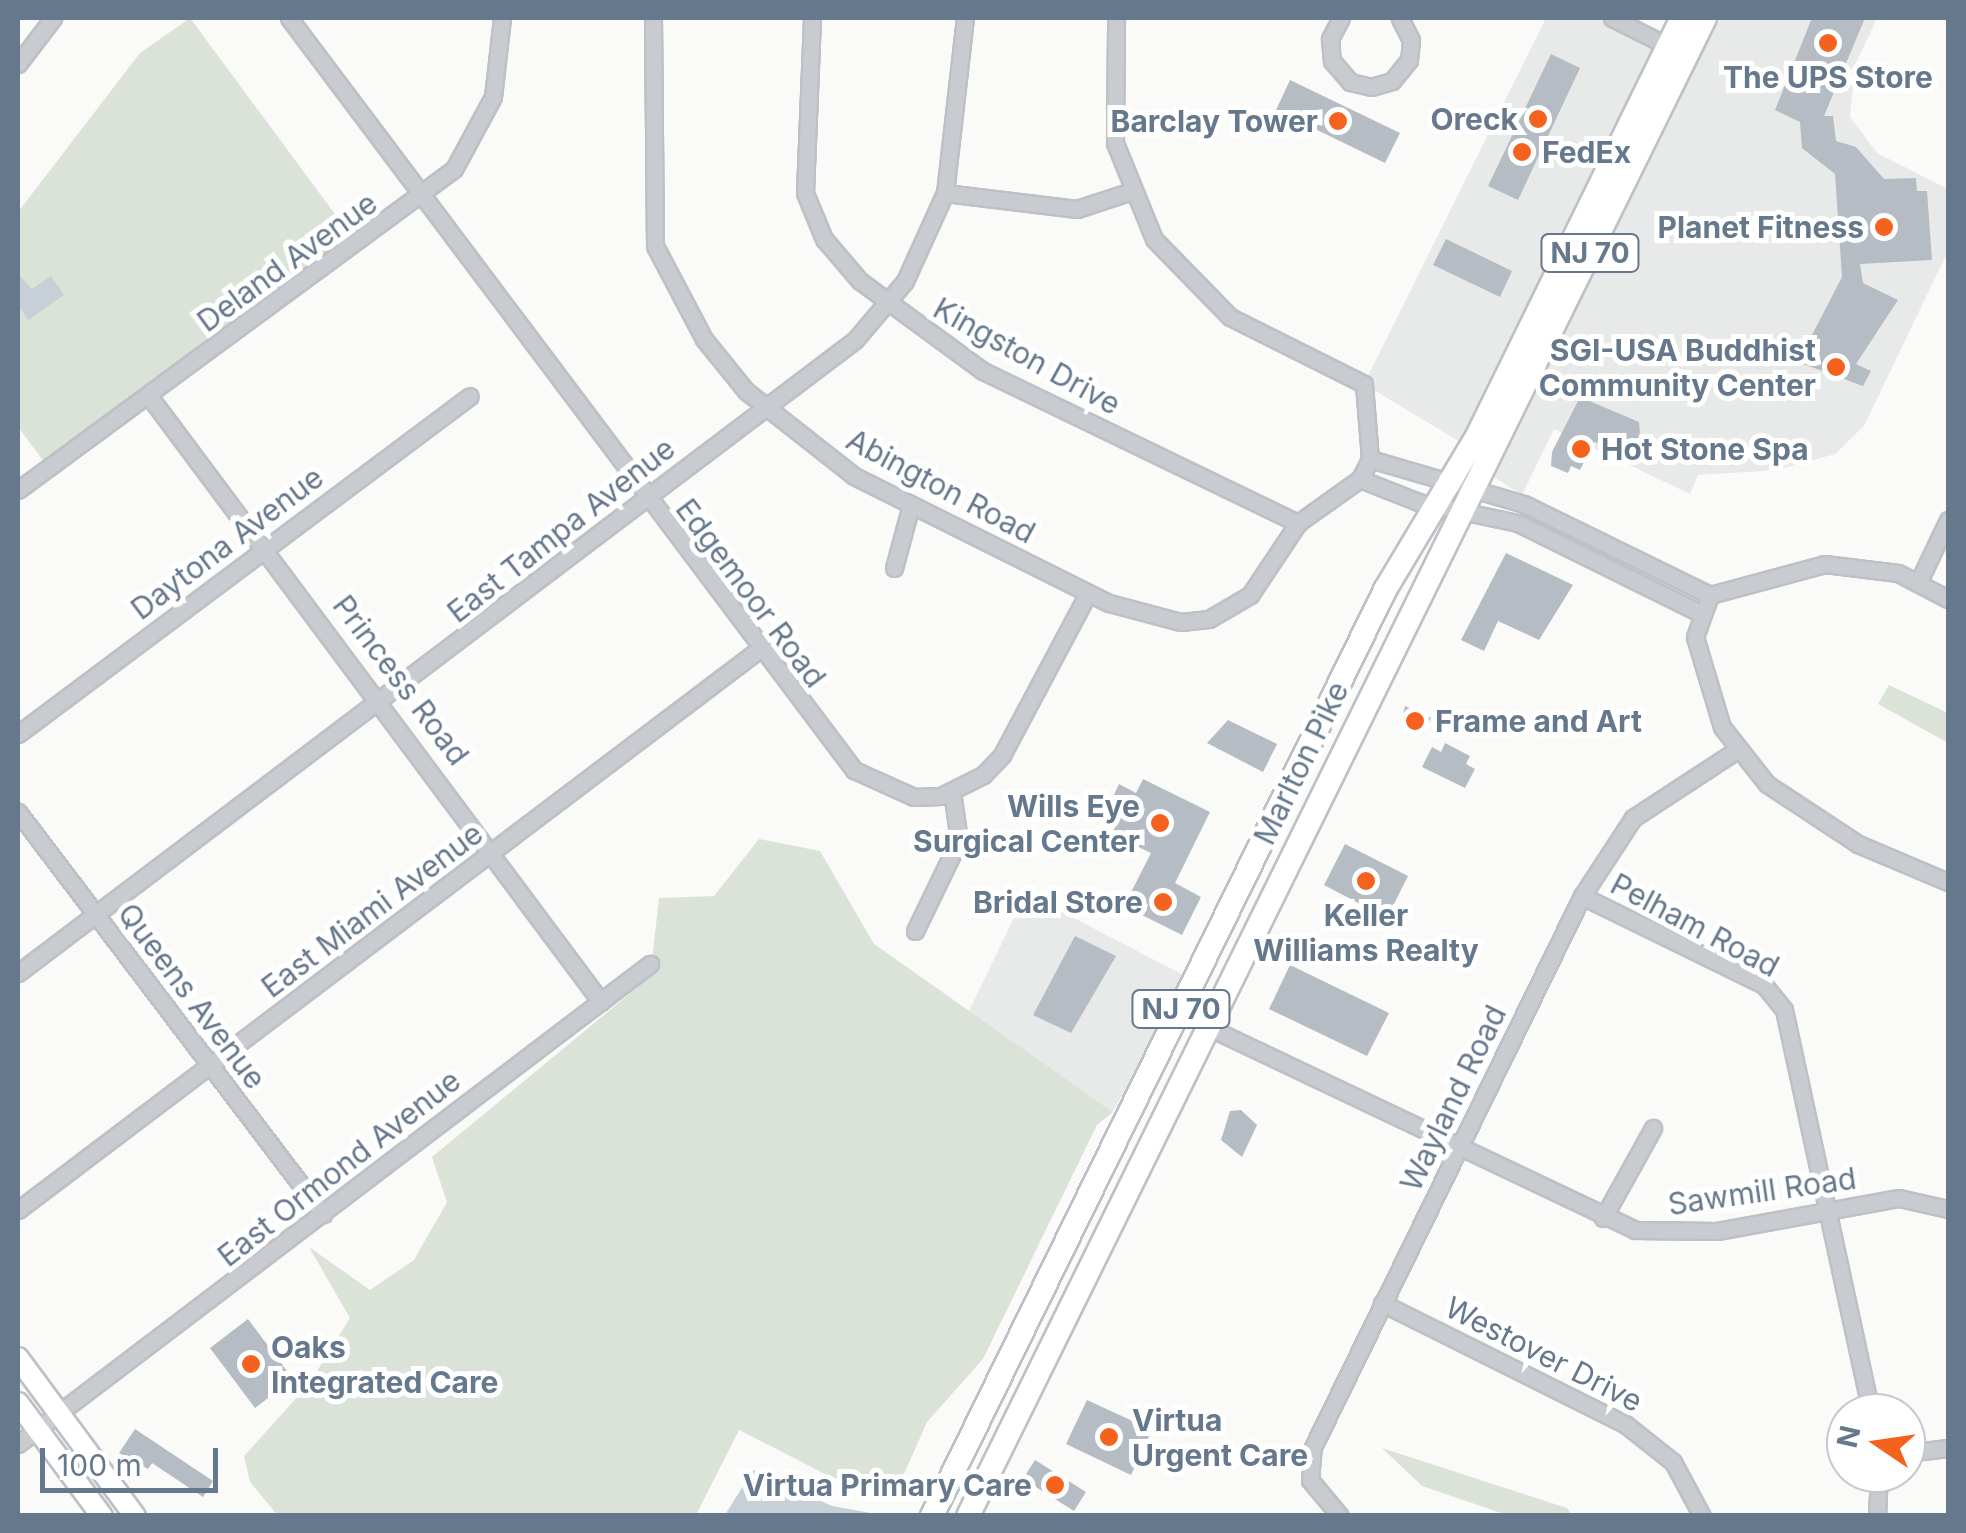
<!DOCTYPE html>
<html>
<head>
<meta charset="utf-8">
<style>
  body { margin:0 }
  #map { position:relative; width:1966px; height:1533px; overflow:hidden; background:#fafaf8; font-family:Inter,sans-serif }
  div>[style] { position:absolute }
  .built>* { inset:0; background:#e8e9e9 }
  .green>* { inset:0; background:#dbe3d8 }
  .water>* { inset:0; background:#c6d0d6 }
  .building>* { inset:0; background:#b5bcc3 }
  .roads { filter:drop-shadow(2px 0 #bdc1c5) drop-shadow(-2px 0 #bdc1c5) drop-shadow(0 2px #bdc1c5) drop-shadow(0 -2px #bdc1c5) }
  .minor>* { height:15px; margin:-7.5px; padding:0 7.5px; transform-origin:7.5px; border-radius:7.5px; background:#c8cbd0 }
  .major>* { height:20px; margin:-10px; padding:0 10px; transform-origin:10px; border-radius:10px; background:#fff }
  .highway>* { height:22px; margin:-11px; padding:0 11px; transform-origin:11px; border-radius:11px; background:#fff }
  .dots>* { width:28px; height:28px; translate:-50% -50%; box-sizing:border-box; border:5px solid #fff; border-radius:50% }
  span { translate:-50% -50%; white-space:nowrap; text-align:center; line-height:1.15; -webkit-text-stroke:10px #fff; paint-order:stroke }
  .shield-label span { padding:2px 8px; background:#fff; border:2px solid; border-radius:8px; -webkit-text-stroke-width:0 }
  .shield-label { font-size:28px; color:#66788c; font-weight:700 }
  .poi-label { font-size:30px; color:#66788c; font-weight:700 }
  .right { translate:-100% -50%; text-align:right }
  .left { translate:0 -50%; text-align:left }
  .street-label { font-size:30px; color:#66788c }
  .frame { position:absolute; inset:0; border:20px solid #66788c; pointer-events:none }
  .north { position:absolute; left:1826px; top:1393px; width:100px; height:100px; box-sizing:border-box; background:#fff; border:2px solid #c2c9d1; border-radius:50%; rotate:283deg; font-size:28px; font-weight:700; line-height:40px; text-align:center; color:#66788c }
  .north::after { content:''; display:block; margin:auto; width:35px; height:45px; background:#f4621e; clip-path:polygon(50% 0,100% 100%,50% 72%,0 100%) }
  .scale { position:absolute; left:40px; top:1448px; width:178px; height:45px; box-sizing:border-box; border:5px solid #66788c; border-top:0; padding-left:12px; font-size:30px; line-height:35px; white-space:nowrap; color:#66788c; -webkit-text-stroke:8px #fff; paint-order:stroke }
</style>
</head>
<body>
<div id="map">
  <div class="built">
    <div style="clip-path:polygon(1546px 18px,1612px 18px,1668px 46px,1470px 448px,1364px 384px)"></div>
    <div style="clip-path:polygon(1720px 18px,1877px 18px,1855px 65px,1850px 117px,1877px 153px,1948px 189px,1948px 251px,1864px 426px,1835px 454px,1777px 470px,1698px 475px,1690px 494px,1554px 429px,1522px 495px,1494px 477px)"></div>
    <div style="clip-path:polygon(1026px 893px,1185px 976px,1113px 1112px,969px 1011px)"></div>
  </div>
  <div class="green">
    <div style="clip-path:polygon(190px 18px,357px 244px,48px 467px,18px 427px,18px 212px,140px 53px)"></div>
    <div style="clip-path:polygon(1889px 685px,1948px 713px,1948px 743px,1878px 704px)"></div>
    <div style="clip-path:polygon(759px 839px,820px 851px,874px 944px,1113px 1112px,1097px 1125px,983px 1359px,927px 1422px,900px 1483px,833px 1478px,739px 1430px,696px 1515px,278px 1516px,250px 1482px,244px 1456px,309px 1384px,350px 1318px,309px 1247px,370px 1290px,414px 1260px,447px 1202px,432px 1157px,650px 977px,659px 898px,714px 896px)"></div>
    <div style="clip-path:polygon(1382px 1448px,1567px 1508px,1572px 1515px,1507px 1515px,1422px 1486px)"></div>
  </div>
  <div class="water">
    <div style="clip-path:polygon(18px 274px,32px 289px,51px 276px,64px 295px,28px 320px,18px 305px)"></div>
    <div style="clip-path:polygon(753px 1470px,832px 1506px,881px 1515px,725px 1515px)"></div>
  </div>
  <div class="building">
    <div style="clip-path:polygon(1812px 18px,1865px 18px,1824px 116px,1833px 116px,1836px 141px,1856px 147px,1884px 179px,1916px 178px,1917px 191px,1927px 191px,1932px 260px,1860px 264px,1863px 283px,1898px 300px,1856px 364px,1871px 371px,1863px 386px,1798px 362px,1842px 277px,1835px 174px,1802px 148px,1800px 122px,1775px 110px)"></div>
    <div style="clip-path:polygon(1551px 54px,1580px 68px,1518px 200px,1488px 186px)"></div>
    <div style="clip-path:polygon(1290px 80px,1400px 133px,1385px 163px,1276px 110px)"></div>
    <div style="clip-path:polygon(1446px 239px,1512px 271px,1500px 297px,1433px 265px)"></div>
    <div style="clip-path:polygon(1580px 397px,1639px 422px,1640px 434px,1631px 452px,1594px 442px,1580px 470px,1571px 466px,1568px 473px,1551px 466px,1552px 452px)"></div>
    <div style="clip-path:polygon(1506px 553px,1573px 585px,1539px 640px,1498px 621px,1484px 651px,1461px 640px)"></div>
    <div style="clip-path:polygon(1405px 706px,1431px 718px,1423px 733px,1401px 722px)"></div>
    <div style="clip-path:polygon(1228px 720px,1277px 744px,1263px 772px,1207px 743px)"></div>
    <div style="clip-path:polygon(1445px 743px,1470px 756px,1466px 764px,1475px 769px,1465px 788px,1422px 767px,1432px 747px,1441px 752px)"></div>
    <div style="clip-path:polygon(1143px 779px,1210px 812px,1175px 883px,1201px 897px,1182px 935px,1124px 906px,1151px 853px,1112px 834px,1125px 806px,1112px 799px,1119px 784px,1136px 793px)"></div>
    <div style="clip-path:polygon(1345px 844px,1408px 876px,1387px 918px,1324px 885px)"></div>
    <div style="clip-path:polygon(1075px 936px,1116px 956px,1071px 1033px,1033px 1015px)"></div>
    <div style="clip-path:polygon(1290px 965px,1389px 1013px,1367px 1056px,1269px 1009px)"></div>
    <div style="clip-path:polygon(1241px 1110px,1257px 1125px,1242px 1157px,1221px 1140px,1230px 1111px)"></div>
    <div style="clip-path:polygon(248px 1319px,293px 1379px,255px 1408px,210px 1348px)"></div>
    <div style="clip-path:polygon(1087px 1400px,1152px 1430px,1131px 1475px,1066px 1444px)"></div>
    <div style="clip-path:polygon(135px 1429px,213px 1481px,203px 1497px,152px 1463px,148px 1469px,119px 1453px)"></div>
    <div style="clip-path:polygon(1035px 1460px,1086px 1492px,1074px 1511px,1023px 1479px)"></div>
  </div>
  <div class="roads">
    <div class="minor">
      <div style="left:289px;top:18px;width:941px;rotate:53.08deg"></div>
      <div style="left:854px;top:770px;width:66px;rotate:24.2deg"></div>
      <div style="left:914px;top:797px;width:27px;rotate:-2deg"></div>
      <div style="left:941px;top:796px;width:47px;rotate:-26.6deg"></div>
      <div style="left:983px;top:775px;width:28px;rotate:-46deg"></div>
      <div style="left:1002px;top:755px;width:183px;rotate:-62deg"></div>
      <div style="left:653px;top:18px;width:228px;rotate:89.5deg"></div>
      <div style="left:655px;top:246px;width:105px;rotate:62.2deg"></div>
      <div style="left:704px;top:339px;width:67px;rotate:51.1deg"></div>
      <div style="left:746px;top:391px;width:137px;rotate:38.2deg"></div>
      <div style="left:854px;top:476px;width:285px;rotate:26.5deg"></div>
      <div style="left:1109px;top:603px;width:74px;rotate:14.8deg"></div>
      <div style="left:1181px;top:622px;width:28px;rotate:-6deg"></div>
      <div style="left:1209px;top:619px;width:48px;rotate:-30.3deg"></div>
      <div style="left:1250px;top:595px;width:87px;rotate:-56.3deg"></div>
      <div style="left:1298px;top:523px;width:76px;rotate:-35.4deg"></div>
      <div style="left:1360px;top:479px;width:22px;rotate:-63deg"></div>
      <div style="left:1370px;top:459px;width:75px;rotate:-94.6deg"></div>
      <div style="left:1364px;top:384px;width:150px;rotate:-153.4deg"></div>
      <div style="left:1230px;top:317px;width:109px;rotate:-134.3deg"></div>
      <div style="left:1154px;top:239px;width:104px;rotate:-112.1deg"></div>
      <div style="left:1115px;top:143px;width:125px;rotate:-89.5deg"></div>
      <div style="left:812px;top:18px;width:175px;rotate:92.3deg"></div>
      <div style="left:805px;top:193px;width:50px;rotate:67.6deg"></div>
      <div style="left:824px;top:239px;width:55px;rotate:49.4deg"></div>
      <div style="left:860px;top:281px;width:152px;rotate:36.2deg"></div>
      <div style="left:983px;top:371px;width:350px;rotate:25.8deg"></div>
      <div style="left:1341px;top:18px;width:24px;rotate:118deg"></div>
      <div style="left:1330px;top:39px;width:22px;rotate:85deg"></div>
      <div style="left:1332px;top:61px;width:28px;rotate:49deg"></div>
      <div style="left:1350px;top:82px;width:22px;rotate:13deg"></div>
      <div style="left:1371px;top:87px;width:22px;rotate:-16deg"></div>
      <div style="left:1392px;top:81px;width:27px;rotate:-51deg"></div>
      <div style="left:1409px;top:60px;width:20px;rotate:-84deg"></div>
      <div style="left:1411px;top:40px;width:25px;rotate:-117deg"></div>
      <div style="left:1612px;top:18px;width:63px;rotate:26.6deg"></div>
      <div style="left:18px;top:64px;width:58px;rotate:-52.7deg"></div>
      <div style="left:945px;top:193px;width:133px;rotate:6.9deg"></div>
      <div style="left:1077px;top:209px;width:55px;rotate:-18.1deg"></div>
      <div style="left:149px;top:396px;width:756px;rotate:53.28deg"></div>
      <div style="left:1370px;top:459px;width:160px;rotate:16.3deg"></div>
      <div style="left:1524px;top:504px;width:207px;rotate:26.1deg"></div>
      <div style="left:1360px;top:479px;width:62px;rotate:21.6deg"></div>
      <div style="left:1418px;top:502px;width:102px;rotate:11.9deg"></div>
      <div style="left:1518px;top:523px;width:203px;rotate:26.3deg"></div>
      <div style="left:18px;top:490px;width:541px;rotate:-36.36deg"></div>
      <div style="left:454px;top:169px;width:82px;rotate:-61.6deg"></div>
      <div style="left:493px;top:97px;width:80px;rotate:-83.5deg"></div>
      <div style="left:894px;top:568px;width:65px;rotate:-74.9deg"></div>
      <div style="left:1918px;top:583px;width:70px;rotate:-64.5deg"></div>
      <div style="left:1948px;top:599px;width:56px;rotate:-152.5deg"></div>
      <div style="left:1898px;top:573px;width:74px;rotate:-173deg"></div>
      <div style="left:1825px;top:564px;width:119px;rotate:164.9deg"></div>
      <div style="left:1710px;top:595px;width:45px;rotate:109.7deg"></div>
      <div style="left:1695px;top:637px;width:94px;rotate:73.3deg"></div>
      <div style="left:1722px;top:727px;width:73px;rotate:51.7deg"></div>
      <div style="left:1767px;top:784px;width:109px;rotate:33.4deg"></div>
      <div style="left:1858px;top:844px;width:98px;rotate:22.9deg"></div>
      <div style="left:18px;top:734px;width:564px;rotate:-36.79deg"></div>
      <div style="left:18px;top:812px;width:505px;rotate:52.81deg"></div>
      <div style="left:1582px;top:896px;width:203px;rotate:26.1deg"></div>
      <div style="left:1764px;top:985px;width:32px;rotate:51deg"></div>
      <div style="left:1784px;top:1010px;width:412px;rotate:77.8deg"></div>
      <div style="left:915px;top:931px;width:101px;rotate:-64.2deg"></div>
      <div style="left:959px;top:840px;width:49px;rotate:-98.3deg"></div>
      <div style="left:18px;top:973px;width:1049px;rotate:-37.1deg"></div>
      <div style="left:855px;top:340px;width:77px;rotate:-49.7deg"></div>
      <div style="left:905px;top:281px;width:97px;rotate:-65.6deg"></div>
      <div style="left:945px;top:193px;width:176px;rotate:-83.5deg"></div>
      <div style="left:1208px;top:1027px;width:473px;rotate:25.4deg"></div>
      <div style="left:1635px;top:1230px;width:82px;rotate:0.7deg"></div>
      <div style="left:1717px;top:1231px;width:185px;rotate:-10.3deg"></div>
      <div style="left:1899px;top:1198px;width:50px;rotate:12.7deg"></div>
      <div style="left:18px;top:1210px;width:927px;rotate:-37.1deg"></div>
      <div style="left:1603px;top:1218px;width:103px;rotate:-60.9deg"></div>
      <div style="left:1382px;top:1303px;width:271px;rotate:26.5deg"></div>
      <div style="left:1625px;top:1424px;width:61px;rotate:38.4deg"></div>
      <div style="left:1673px;top:1462px;width:61px;rotate:61.8deg"></div>
      <div style="left:18px;top:1444px;width:794px;rotate:-37.22deg"></div>
      <div style="left:1906px;top:1453px;width:42px;rotate:-6.8deg"></div>
      <div style="left:1340px;top:1516px;width:47px;rotate:-129.8deg"></div>
      <div style="left:1310px;top:1480px;width:33px;rotate:-85deg"></div>
      <div style="left:1313px;top:1447px;width:613px;rotate:-63.98deg"></div>
      <div style="left:1582px;top:896px;width:93px;rotate:-56.8deg"></div>
      <div style="left:1633px;top:818px;width:124px;rotate:-33.2deg"></div>
      <div style="left:1877px;top:1516px;width:43px;rotate:-87.3deg"></div>
    </div>
    <div class="major">
      <div style="left:18px;top:1358px;width:197px;rotate:53.5deg"></div>
      <div style="left:18px;top:1403px;width:141px;rotate:53.4deg"></div>
    </div>
    <div class="highway">
      <div style="left:932px;top:1516px;width:1031px;rotate:-63.93deg"></div>
      <div style="left:1385px;top:590px;width:179px;rotate:-59.1deg"></div>
      <div style="left:1477px;top:436px;width:466px;rotate:-63.9deg"></div>
      <div style="left:968px;top:1516px;width:1669px;rotate:-63.8deg"></div>
    </div>
  </div>
  <div class="dots">
    <div style="left:1828px;top:43px;background:#f4621e"></div>
    <div style="left:1538px;top:119px;background:#f4621e"></div>
    <div style="left:1338px;top:121px;background:#f4621e"></div>
    <div style="left:1522px;top:152px;background:#f4621e"></div>
    <div style="left:1884px;top:227px;background:#f4621e"></div>
    <div style="left:1836px;top:367px;background:#f4621e"></div>
    <div style="left:1581px;top:449px;background:#f4621e"></div>
    <div style="left:1415px;top:721px;background:#f4621e"></div>
    <div style="left:1160px;top:823px;background:#f4621e"></div>
    <div style="left:1366px;top:881px;background:#f4621e"></div>
    <div style="left:1163px;top:902px;background:#f4621e"></div>
    <div style="left:251px;top:1364px;background:#f4621e"></div>
    <div style="left:1109px;top:1437px;background:#f4621e"></div>
    <div style="left:1055px;top:1485px;background:#f4621e"></div>
  </div>
  <div class="shield-label">
    <span style="left:1590px;top:253px">NJ 70</span>
    <span style="left:1181px;top:1009px">NJ 70</span>
  </div>
  <div class="poi-label">
    <span style="left:1828px;top:77px">The UPS Store</span>
    <span class="right" style="left:1518px;top:119px">Oreck</span>
    <span class="right" style="left:1318px;top:121px">Barclay Tower</span>
    <span class="left" style="left:1542px;top:152px">FedEx</span>
    <span class="right" style="left:1864px;top:227px">Planet Fitness</span>
    <span class="right" style="left:1816px;top:367px">SGI-USA Buddhist<br>Community Center</span>
    <span class="left" style="left:1601px;top:449px">Hot Stone Spa</span>
    <span class="left" style="left:1435px;top:721px">Frame and Art</span>
    <span class="right" style="left:1140px;top:823px">Wills Eye<br>Surgical Center</span>
    <span class="right" style="left:1143px;top:902px">Bridal Store</span>
    <span style="left:1366px;top:932px">Keller<br>Williams Realty</span>
    <span class="left" style="left:271px;top:1364px">Oaks<br>Integrated Care</span>
    <span class="left" style="left:1132px;top:1437px">Virtua<br>Urgent Care</span>
    <span class="right" style="left:1032px;top:1485px">Virtua Primary Care</span>
  </div>
  <div class="street-label">
    <span style="left:287px;top:262px;rotate:-36deg">Deland Avenue</span>
    <span style="left:1027px;top:356px;rotate:29deg">Kingston Drive</span>
    <span style="left:941px;top:486px;rotate:28deg">Abington Road</span>
    <span style="left:561px;top:530px;rotate:-38deg">East Tampa Avenue</span>
    <span style="left:227px;top:543px;rotate:-37deg">Daytona Avenue</span>
    <span style="left:751px;top:593px;rotate:53deg">Edgemoor Road</span>
    <span style="left:401px;top:680px;rotate:53deg">Princess Road</span>
    <span style="left:1301px;top:763px;rotate:-64deg">Marlton Pike</span>
    <span style="left:372px;top:910px;rotate:-37deg">East Miami Avenue</span>
    <span style="left:1695px;top:925px;rotate:28deg">Pelham Road</span>
    <span style="left:192px;top:996px;rotate:53deg">Queens Avenue</span>
    <span style="left:1453px;top:1098px;rotate:-64deg">Wayland Road</span>
    <span style="left:339px;top:1168px;rotate:-38deg">East Ormond Avenue</span>
    <span style="left:1762px;top:1191px;rotate:-8deg">Sawmill Road</span>
    <span style="left:1544px;top:1354px;rotate:27deg">Westover Drive</span>
  </div>
  <div class="frame"></div>
  <div class="north">N</div>
  <div class="scale">100 m</div>
</div>
</body>
</html>
